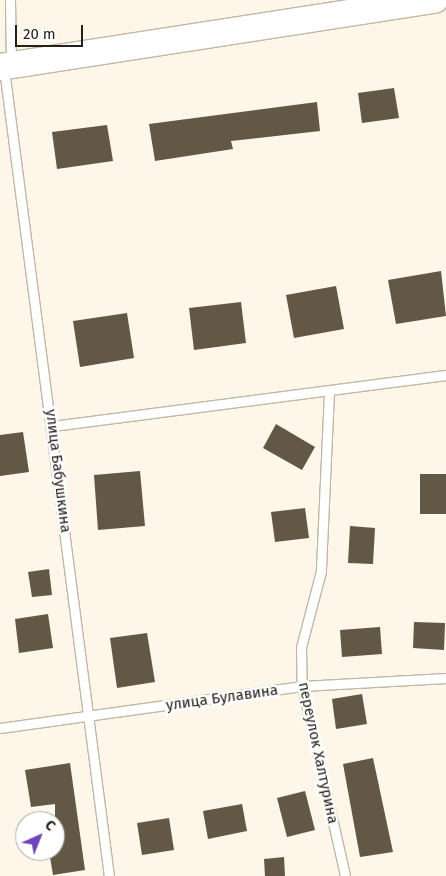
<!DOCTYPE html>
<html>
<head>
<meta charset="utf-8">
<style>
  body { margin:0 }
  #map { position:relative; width:446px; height:876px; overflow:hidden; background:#fef6e9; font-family:"Fira Sans",sans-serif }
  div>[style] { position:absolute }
  .building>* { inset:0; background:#635846 }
  .roads { filter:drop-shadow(1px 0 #c4b6a2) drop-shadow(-1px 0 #c4b6a2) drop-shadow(0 1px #c4b6a2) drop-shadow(0 -1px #c4b6a2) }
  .lane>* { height:9px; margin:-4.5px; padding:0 4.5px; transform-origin:4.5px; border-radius:4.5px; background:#fff }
  .secondary>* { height:26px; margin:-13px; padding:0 13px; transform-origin:13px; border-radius:13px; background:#fff }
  span { translate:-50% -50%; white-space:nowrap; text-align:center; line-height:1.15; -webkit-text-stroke:5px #fff; paint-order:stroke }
  .street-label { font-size:15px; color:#252019 }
  .north { position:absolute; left:15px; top:811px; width:50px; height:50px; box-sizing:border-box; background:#fff; border:1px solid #a8a6a3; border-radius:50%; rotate:44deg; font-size:14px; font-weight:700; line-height:20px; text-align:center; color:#252019 }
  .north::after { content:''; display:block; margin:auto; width:18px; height:22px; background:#6c46bf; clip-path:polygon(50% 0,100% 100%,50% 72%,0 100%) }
  .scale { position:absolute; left:15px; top:25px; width:68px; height:22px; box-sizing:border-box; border:2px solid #252019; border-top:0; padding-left:6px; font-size:15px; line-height:18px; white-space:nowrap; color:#252019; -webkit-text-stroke:4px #fff; paint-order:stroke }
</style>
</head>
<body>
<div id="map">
  <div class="building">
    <div style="clip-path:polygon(394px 88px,399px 118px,362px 123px,358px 93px)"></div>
    <div style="clip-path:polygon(317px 102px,320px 131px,231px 141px,233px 149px,155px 161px,149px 124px)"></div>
    <div style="clip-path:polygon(107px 125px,113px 161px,57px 169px,52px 132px)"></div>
    <div style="clip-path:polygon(441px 271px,446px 316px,396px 324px,388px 280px)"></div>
    <div style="clip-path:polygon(336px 286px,344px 329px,294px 338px,286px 295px)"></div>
    <div style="clip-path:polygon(241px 302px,246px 343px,194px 350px,189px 308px)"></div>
    <div style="clip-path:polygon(127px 313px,134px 358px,80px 367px,73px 321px)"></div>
    <div style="clip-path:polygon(276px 424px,315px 447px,302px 470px,263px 448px)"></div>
    <div style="clip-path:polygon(23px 432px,29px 472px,0 476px,0 435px)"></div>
    <div style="clip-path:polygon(140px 471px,145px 526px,98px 530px,94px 475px)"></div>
    <div style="clip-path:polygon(420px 474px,446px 474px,446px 514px,420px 514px)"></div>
    <div style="clip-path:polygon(305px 508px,309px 538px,275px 542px,271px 512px)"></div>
    <div style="clip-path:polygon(350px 526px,375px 528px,373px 564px,348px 563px)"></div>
    <div style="clip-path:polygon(49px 569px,52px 595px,32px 597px,28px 572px)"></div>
    <div style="clip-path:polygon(48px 614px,53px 648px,19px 653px,15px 619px)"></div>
    <div style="clip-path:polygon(414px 622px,445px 623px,444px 650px,413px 648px)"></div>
    <div style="clip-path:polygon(380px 627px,382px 654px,342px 657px,340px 630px)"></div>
    <div style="clip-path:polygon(147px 633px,155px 682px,117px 688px,110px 638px)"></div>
    <div style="clip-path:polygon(362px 694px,367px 724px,336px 729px,332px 699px)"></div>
    <div style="clip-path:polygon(373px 758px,393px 852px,360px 857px,343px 764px)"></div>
    <div style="clip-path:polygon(70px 763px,85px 870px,53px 875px,49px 851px,55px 851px,55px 804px,31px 807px,25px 770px)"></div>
    <div style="clip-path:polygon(305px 791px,315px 830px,287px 837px,277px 798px)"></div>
    <div style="clip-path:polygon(242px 804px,247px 831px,208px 839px,203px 811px)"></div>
    <div style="clip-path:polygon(169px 818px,174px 850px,142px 855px,137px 823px)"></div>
    <div style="clip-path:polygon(284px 857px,285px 876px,265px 876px,264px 859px)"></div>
  </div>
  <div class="roads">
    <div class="lane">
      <div style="left:10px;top:0;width:64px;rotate:89.1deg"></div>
      <div style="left:4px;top:69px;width:814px;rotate:82.59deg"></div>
      <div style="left:329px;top:392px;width:179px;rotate:92.6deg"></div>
      <div style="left:321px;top:571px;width:79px;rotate:104.7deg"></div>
      <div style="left:301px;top:647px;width:39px;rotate:89deg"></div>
      <div style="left:302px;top:686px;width:195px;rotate:77.2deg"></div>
      <div style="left:53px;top:426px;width:396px;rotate:-7.4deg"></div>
      <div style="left:0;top:728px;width:305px;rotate:-7.9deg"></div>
      <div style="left:302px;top:686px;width:144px;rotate:-3.2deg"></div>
    </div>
    <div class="secondary">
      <div style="left:0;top:67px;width:440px;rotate:-8.8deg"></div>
    </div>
  </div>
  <div class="street-label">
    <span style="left:58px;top:471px;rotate:83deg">улица Бабушкина</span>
    <span style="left:222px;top:698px;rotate:-8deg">улица Булавина</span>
    <span style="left:318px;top:753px;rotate:78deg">переулок Халтурина</span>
  </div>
  <div class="north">С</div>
  <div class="scale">20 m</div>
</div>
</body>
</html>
